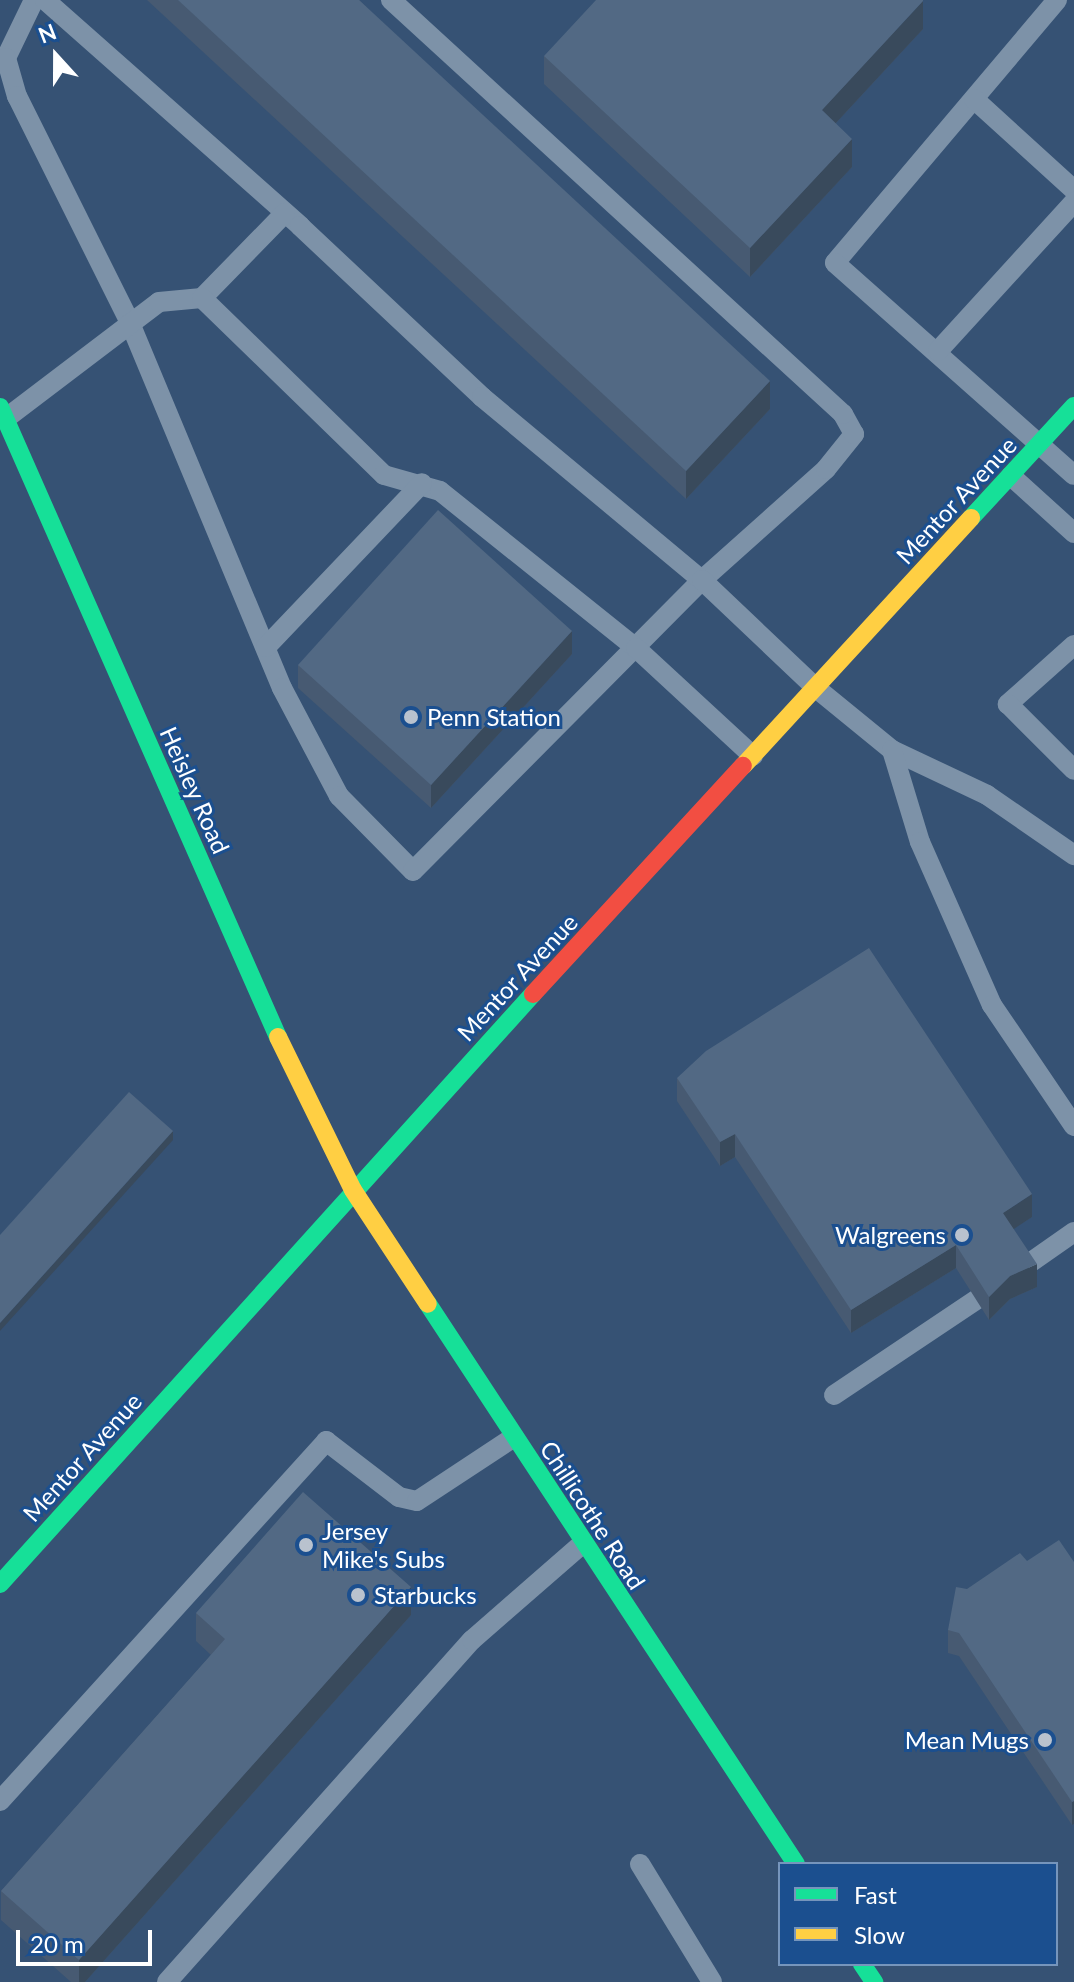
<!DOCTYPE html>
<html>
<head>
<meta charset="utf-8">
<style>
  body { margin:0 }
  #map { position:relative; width:1074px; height:1982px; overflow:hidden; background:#365274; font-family:Lato,sans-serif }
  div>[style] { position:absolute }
  .lane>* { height:20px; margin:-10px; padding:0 10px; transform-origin:10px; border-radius:10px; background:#7d92a8 }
  .fast>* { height:18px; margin:-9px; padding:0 9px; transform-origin:9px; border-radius:9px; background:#16e098 }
  .slow>* { height:18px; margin:-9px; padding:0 9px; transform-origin:9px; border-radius:9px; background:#ffcf43 }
  .jam>* { height:18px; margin:-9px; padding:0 9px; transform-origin:9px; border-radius:9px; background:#f24e42 }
  .wall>* { inset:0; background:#475a72 }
  .shaded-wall>* { inset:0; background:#394a5c }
  .building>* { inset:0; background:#526984 }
  .dots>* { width:22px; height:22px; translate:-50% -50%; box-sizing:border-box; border:4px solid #1b4f8f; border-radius:50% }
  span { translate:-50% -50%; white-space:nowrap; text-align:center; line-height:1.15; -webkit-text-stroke:6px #1b4f8f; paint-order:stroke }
  .street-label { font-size:24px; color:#fff }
  .poi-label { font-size:24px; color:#fff }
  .left { translate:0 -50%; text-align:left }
  .right { translate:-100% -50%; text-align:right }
  .legend { position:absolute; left:778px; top:1862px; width:280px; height:104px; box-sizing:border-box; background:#1b4f8f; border:2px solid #7695bc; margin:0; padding:10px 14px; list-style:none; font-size:24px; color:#fff }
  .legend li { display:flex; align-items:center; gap:16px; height:40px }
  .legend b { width:40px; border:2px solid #7695bc }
  .north { position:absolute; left:16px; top:16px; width:80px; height:80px; -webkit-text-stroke:6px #1b4f8f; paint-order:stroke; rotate:339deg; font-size:22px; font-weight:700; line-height:32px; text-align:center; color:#fff }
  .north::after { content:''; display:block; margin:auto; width:28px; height:36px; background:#fff; clip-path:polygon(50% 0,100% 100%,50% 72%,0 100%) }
  .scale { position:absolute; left:16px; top:1930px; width:136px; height:36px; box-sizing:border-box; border:4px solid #fff; border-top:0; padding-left:10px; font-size:24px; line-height:28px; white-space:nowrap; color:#fff; -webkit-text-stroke:6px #1b4f8f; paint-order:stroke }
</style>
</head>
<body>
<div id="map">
  <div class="lane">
    <div style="left:34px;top:0;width:64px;rotate:115.8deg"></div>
    <div style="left:6px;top:58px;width:40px;rotate:74deg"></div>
    <div style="left:17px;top:96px;width:254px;rotate:63.5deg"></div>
    <div style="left:130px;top:323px;width:395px;rotate:67.4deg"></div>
    <div style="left:282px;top:688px;width:122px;rotate:62.2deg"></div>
    <div style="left:339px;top:796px;width:105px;rotate:45.4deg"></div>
    <div style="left:413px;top:871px;width:410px;rotate:-45.2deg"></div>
    <div style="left:702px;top:580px;width:166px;rotate:-41.8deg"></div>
    <div style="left:826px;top:469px;width:45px;rotate:-51.3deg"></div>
    <div style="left:854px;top:434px;width:23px;rotate:-119deg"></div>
    <div style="left:843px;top:414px;width:613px;rotate:-137.51deg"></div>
    <div style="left:45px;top:0;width:341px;rotate:41.5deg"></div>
    <div style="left:300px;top:226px;width:250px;rotate:43.2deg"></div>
    <div style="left:482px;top:397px;width:286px;rotate:39.8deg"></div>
    <div style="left:702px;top:580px;width:157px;rotate:43.5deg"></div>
    <div style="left:816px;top:688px;width:98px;rotate:39.2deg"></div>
    <div style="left:892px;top:750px;width:105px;rotate:25.3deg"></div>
    <div style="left:987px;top:795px;width:106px;rotate:34.6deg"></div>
    <div style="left:1057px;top:0;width:344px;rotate:130.2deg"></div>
    <div style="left:835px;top:263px;width:319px;rotate:41.6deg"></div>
    <div style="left:974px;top:99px;width:135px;rotate:42.3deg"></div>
    <div style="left:202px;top:298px;width:119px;rotate:-45.7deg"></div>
    <div style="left:938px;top:351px;width:202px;rotate:-47.6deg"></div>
    <div style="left:5px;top:419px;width:193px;rotate:-37.2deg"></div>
    <div style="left:159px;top:302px;width:43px;rotate:-5.3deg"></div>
    <div style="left:202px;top:298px;width:254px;rotate:44.2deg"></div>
    <div style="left:384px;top:475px;width:58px;rotate:15.9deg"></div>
    <div style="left:440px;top:491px;width:251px;rotate:38.7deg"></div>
    <div style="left:636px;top:648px;width:159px;rotate:42.7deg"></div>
    <div style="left:1011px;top:476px;width:85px;rotate:42.1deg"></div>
    <div style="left:1074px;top:645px;width:89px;rotate:138.2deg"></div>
    <div style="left:1008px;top:704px;width:93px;rotate:45deg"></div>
    <div style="left:266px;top:647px;width:226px;rotate:-46.4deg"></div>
    <div style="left:892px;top:750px;width:96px;rotate:73.1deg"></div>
    <div style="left:920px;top:842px;width:178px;rotate:66.2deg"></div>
    <div style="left:992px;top:1005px;width:146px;rotate:55.9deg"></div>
    <div style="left:1024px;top:1267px;width:61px;rotate:-35deg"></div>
    <div style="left:834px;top:1395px;width:171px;rotate:-33.8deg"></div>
    <div style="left:0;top:1801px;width:486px;rotate:-47.8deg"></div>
    <div style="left:326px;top:1441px;width:92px;rotate:37.5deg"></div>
    <div style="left:399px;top:1497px;width:18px;rotate:13deg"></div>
    <div style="left:417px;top:1501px;width:116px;rotate:-33.4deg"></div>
    <div style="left:640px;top:1864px;width:138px;rotate:58.6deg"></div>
    <div style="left:167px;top:1982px;width:458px;rotate:-48.3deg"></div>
    <div style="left:472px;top:1640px;width:147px;rotate:-41.1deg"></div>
  </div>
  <div class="fast">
    <div style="left:0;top:407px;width:689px;rotate:66.19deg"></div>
    <div style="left:971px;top:518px;width:152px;rotate:-47.4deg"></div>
    <div style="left:428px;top:1304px;width:670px;rotate:56.69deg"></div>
    <div style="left:0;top:1584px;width:795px;rotate:-47.91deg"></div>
    <div style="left:862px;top:1964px;width:22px;rotate:56deg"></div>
  </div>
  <div class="slow">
    <div style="left:743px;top:766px;width:337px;rotate:-47.4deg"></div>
    <div style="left:278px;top:1037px;width:170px;rotate:63.9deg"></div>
    <div style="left:353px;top:1190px;width:136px;rotate:56.7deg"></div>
  </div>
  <div class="jam">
    <div style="left:533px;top:994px;width:310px;rotate:-47.4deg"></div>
  </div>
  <div class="wall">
    <div style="clip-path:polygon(147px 0,359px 0,770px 409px,686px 499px)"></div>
    <div style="clip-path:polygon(923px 29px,836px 123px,852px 167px,750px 277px,544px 84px,544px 56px)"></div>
    <div style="clip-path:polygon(572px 654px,431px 808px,298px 688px,298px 665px)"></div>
    <div style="clip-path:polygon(677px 1078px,1032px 1217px,1013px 1229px,1037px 1287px,1010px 1299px,989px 1320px,956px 1268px,851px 1333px,735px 1157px,720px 1166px,677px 1101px)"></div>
    <div style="clip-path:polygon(1027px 1561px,1074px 1562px,1074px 1824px,1072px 1825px,959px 1656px,948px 1653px,948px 1630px,967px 1589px)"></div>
    <div style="clip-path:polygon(196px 1613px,411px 1615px,85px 1982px,71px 1982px,1px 1920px,1px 1891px,211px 1655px,196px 1641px)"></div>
  </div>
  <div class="shaded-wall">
    <div style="clip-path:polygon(923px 1px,923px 29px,822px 138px,822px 110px)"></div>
    <div style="clip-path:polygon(852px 139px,852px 167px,750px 277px,750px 248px)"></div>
    <div style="clip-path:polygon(770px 381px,770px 409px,686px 499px,686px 471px)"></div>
    <div style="clip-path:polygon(572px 631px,572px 654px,431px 808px,431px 785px)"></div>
    <div style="clip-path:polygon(173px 1131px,173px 1140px,0 1331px,0 1323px)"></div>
    <div style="clip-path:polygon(735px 1134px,735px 1157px,720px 1166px,720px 1142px)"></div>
    <div style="clip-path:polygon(1032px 1194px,1032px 1217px,1003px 1236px,1003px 1213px)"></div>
    <div style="clip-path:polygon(956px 1245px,956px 1268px,851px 1333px,851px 1310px)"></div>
    <div style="clip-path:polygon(1037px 1264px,1037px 1287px,1010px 1299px,989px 1320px,989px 1297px,1010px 1276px)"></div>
    <div style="clip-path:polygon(411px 1587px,411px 1615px,85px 1982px,79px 1982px,79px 1960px)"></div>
    <div style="clip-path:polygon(1074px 1801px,1074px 1824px,1072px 1825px,1072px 1802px)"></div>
  </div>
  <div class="building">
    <div style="clip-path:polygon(178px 0,359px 0,770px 381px,686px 471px)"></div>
    <div style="clip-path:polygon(596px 0,923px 0,923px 1px,822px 110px,852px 139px,750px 248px,544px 56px)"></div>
    <div style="clip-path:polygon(438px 510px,572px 631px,431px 785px,298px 665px)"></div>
    <div style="clip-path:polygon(869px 948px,1032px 1194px,1003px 1213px,1037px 1264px,1010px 1276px,989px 1297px,956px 1245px,851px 1310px,735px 1134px,720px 1142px,677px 1078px,706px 1051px)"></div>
    <div style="clip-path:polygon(129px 1092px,173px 1131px,0 1323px,0 1235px)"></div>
    <div style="clip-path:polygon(303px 1492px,411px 1587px,79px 1960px,1px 1891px,225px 1639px,196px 1613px)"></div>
    <div style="clip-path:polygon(1059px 1540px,1074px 1562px,1074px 1801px,1072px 1802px,959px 1633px,948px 1630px,956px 1587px,967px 1589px,1020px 1553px,1027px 1561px)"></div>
  </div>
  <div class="dots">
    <div style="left:411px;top:717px;background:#b9c2ce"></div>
    <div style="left:962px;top:1235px;background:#b9c2ce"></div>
    <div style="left:306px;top:1545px;background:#b9c2ce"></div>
    <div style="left:358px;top:1595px;background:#b9c2ce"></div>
    <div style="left:1045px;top:1740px;background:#b9c2ce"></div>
  </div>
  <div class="street-label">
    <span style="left:956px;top:500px;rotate:-47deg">Mentor Avenue</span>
    <span style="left:195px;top:790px;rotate:66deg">Heisley Road</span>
    <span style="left:517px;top:977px;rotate:-47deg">Mentor Avenue</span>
    <span style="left:82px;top:1457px;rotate:-48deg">Mentor Avenue</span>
    <span style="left:593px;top:1515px;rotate:57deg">Chillicothe Road</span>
  </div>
  <div class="poi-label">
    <span class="left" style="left:427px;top:717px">Penn Station</span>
    <span class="right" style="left:946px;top:1235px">Walgreens</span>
    <span class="left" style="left:322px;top:1545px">Jersey<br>Mike's Subs</span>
    <span class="left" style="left:374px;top:1595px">Starbucks</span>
    <span class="right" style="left:1029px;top:1740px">Mean Mugs</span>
  </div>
  <ul class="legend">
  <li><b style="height:10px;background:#16e098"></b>Fast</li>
  <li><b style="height:10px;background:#ffcf43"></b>Slow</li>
  </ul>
  <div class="north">N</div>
  <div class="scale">20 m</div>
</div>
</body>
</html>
